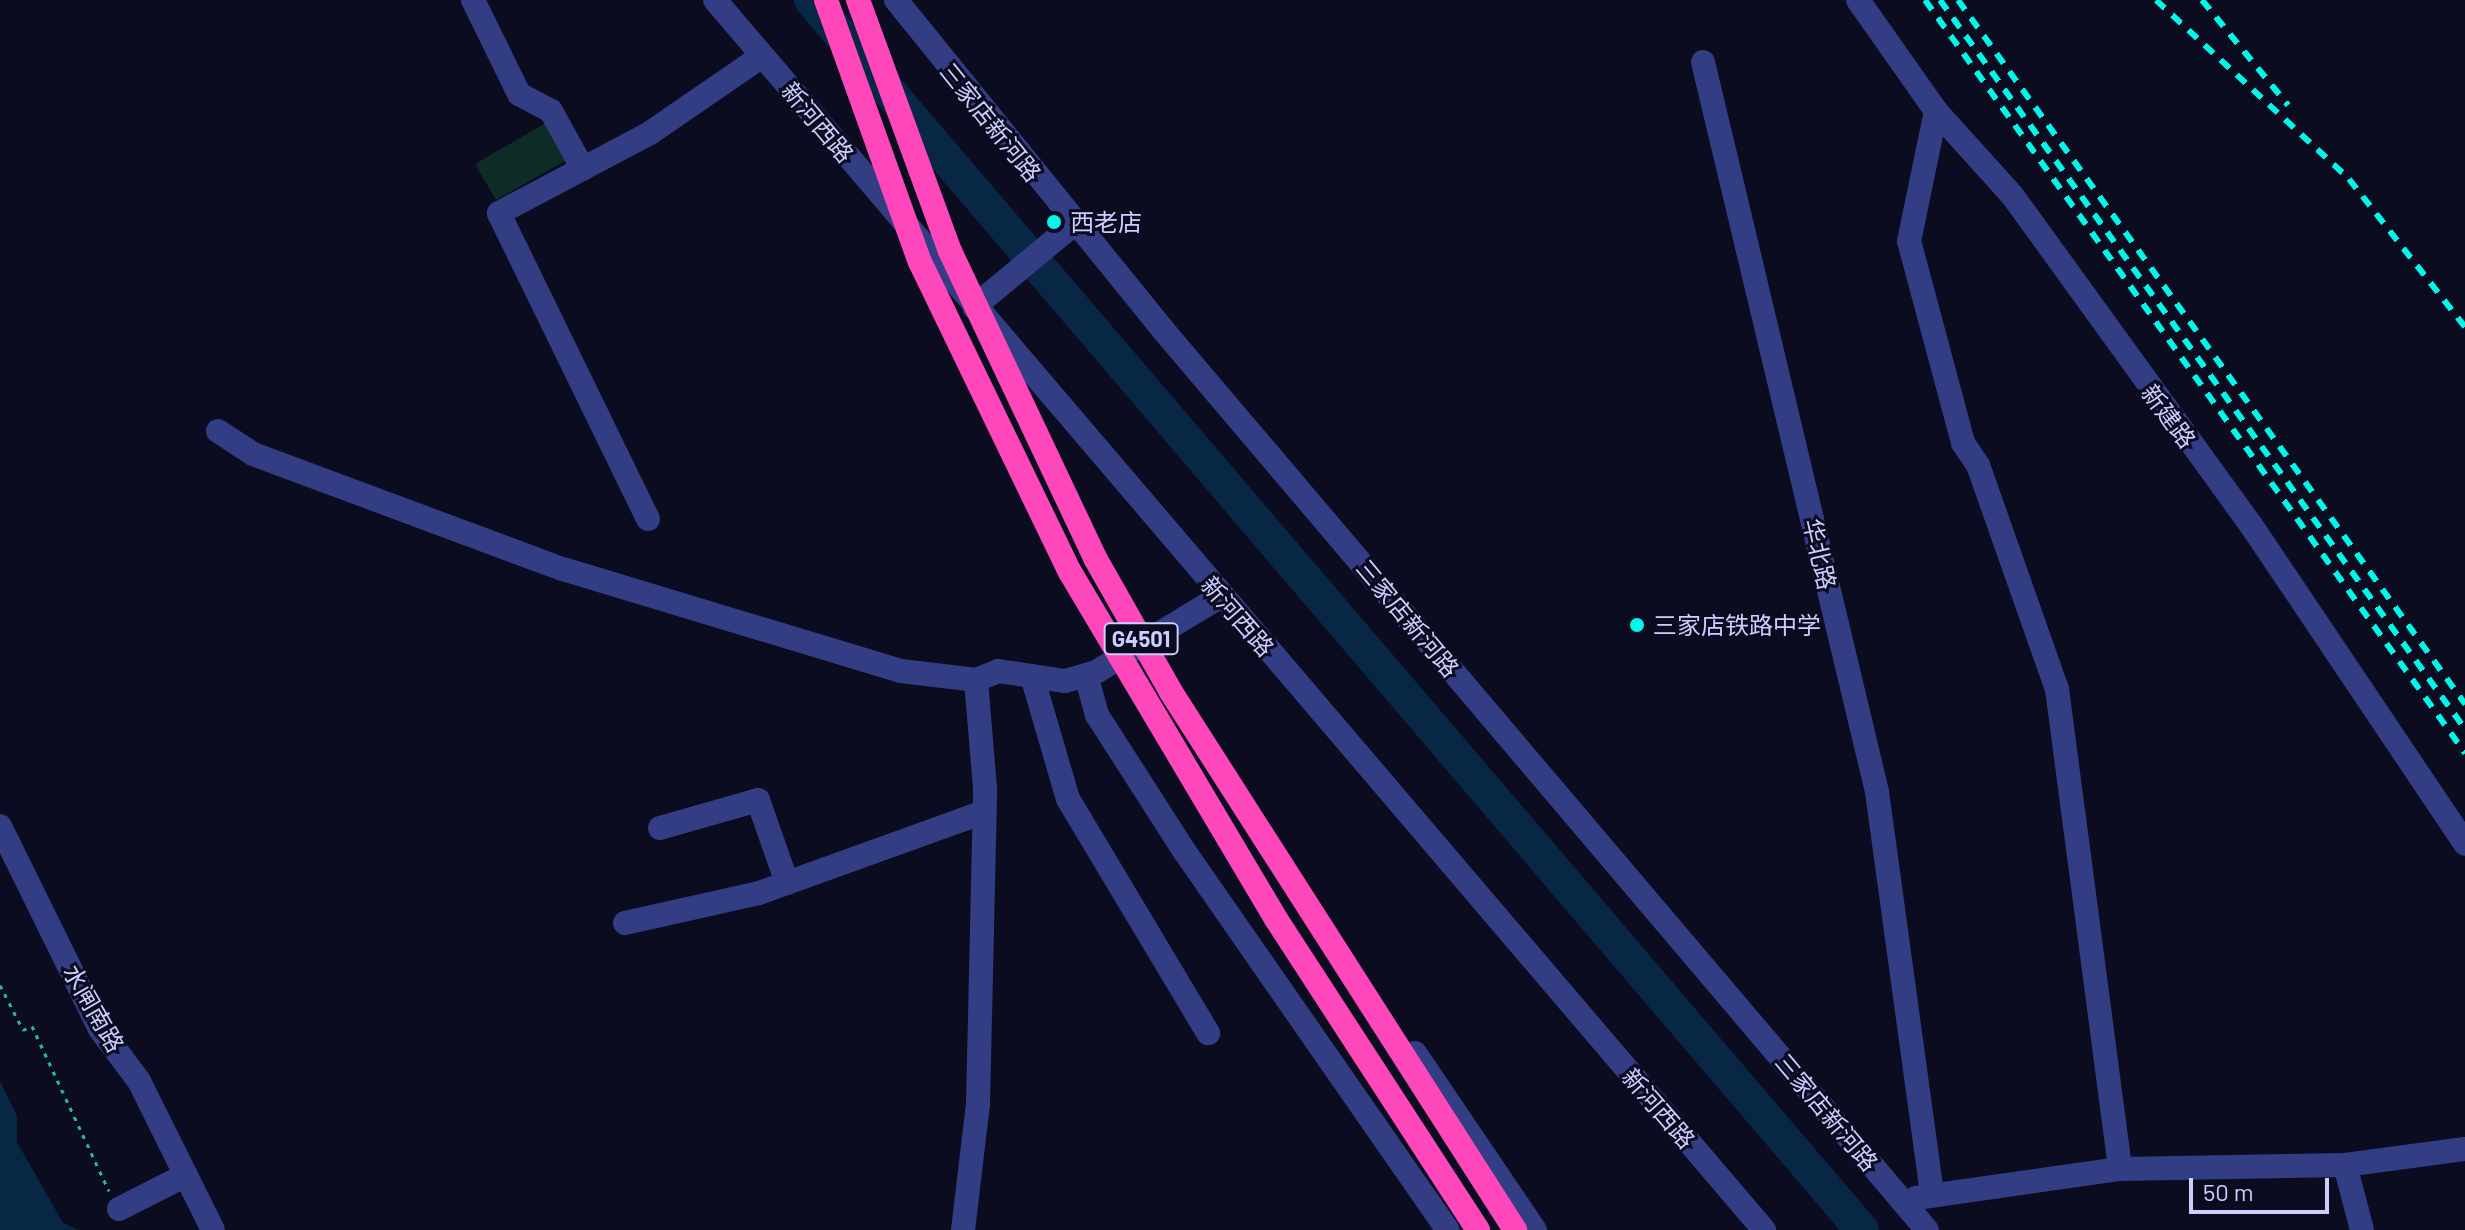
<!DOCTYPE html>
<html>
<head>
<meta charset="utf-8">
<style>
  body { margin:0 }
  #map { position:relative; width:2465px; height:1230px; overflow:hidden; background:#0c0c21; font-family:Barlow,"Noto Sans SC",sans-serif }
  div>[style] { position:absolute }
  .green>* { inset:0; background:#0e2c26 }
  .water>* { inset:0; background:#082744 }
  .river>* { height:34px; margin:-17px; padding:0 17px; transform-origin:17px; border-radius:17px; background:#082744 }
  .path>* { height:3px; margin-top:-1.5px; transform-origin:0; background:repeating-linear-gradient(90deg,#26b999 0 4px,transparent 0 10px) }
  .minor>* { height:24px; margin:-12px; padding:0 12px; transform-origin:12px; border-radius:12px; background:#333d84 }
  .rail>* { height:6px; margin-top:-3px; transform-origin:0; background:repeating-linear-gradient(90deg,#00f7e9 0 12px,transparent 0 22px) }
  .highway-bridge>* { height:24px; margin:-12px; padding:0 12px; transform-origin:12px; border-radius:12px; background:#ff47bc }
  .dots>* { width:22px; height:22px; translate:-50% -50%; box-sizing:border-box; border:4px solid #0c0c21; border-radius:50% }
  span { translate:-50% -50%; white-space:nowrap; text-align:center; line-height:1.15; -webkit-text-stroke:6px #0c0c21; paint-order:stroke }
  .shield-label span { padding:2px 6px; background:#0c0c21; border:2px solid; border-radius:6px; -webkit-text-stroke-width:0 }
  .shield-label { font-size:22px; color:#ccceff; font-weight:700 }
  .street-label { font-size:24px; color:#ccceff }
  .poi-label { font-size:24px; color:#ccceff }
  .left { translate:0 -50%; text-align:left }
  .scale { position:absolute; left:2189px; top:1178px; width:140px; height:36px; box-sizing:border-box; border:4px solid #ccceff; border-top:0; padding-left:10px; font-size:24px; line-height:28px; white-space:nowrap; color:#ccceff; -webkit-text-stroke:6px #0c0c21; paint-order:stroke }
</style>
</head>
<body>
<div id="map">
  <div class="green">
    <div style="clip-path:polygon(546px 123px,567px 160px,496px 200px,475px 164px)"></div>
  </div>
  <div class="water">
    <div style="clip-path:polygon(0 1081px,17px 1116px,17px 1142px,63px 1223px,78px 1230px,0 1230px)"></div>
  </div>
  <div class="river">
    <div style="left:811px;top:0;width:1618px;rotate:49.49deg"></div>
  </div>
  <div class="path">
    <div style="left:0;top:985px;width:51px;rotate:62.9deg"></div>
    <div style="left:23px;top:1030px;width:10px;rotate:-24deg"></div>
    <div style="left:32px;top:1026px;width:182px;rotate:65deg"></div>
  </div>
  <div class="minor">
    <div style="left:473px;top:0;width:105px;rotate:63.9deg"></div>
    <div style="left:519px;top:94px;width:36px;rotate:28deg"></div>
    <div style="left:551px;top:111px;width:66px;rotate:61.1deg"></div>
    <div style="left:715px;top:0;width:1617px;rotate:49.54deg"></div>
    <div style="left:896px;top:0;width:426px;rotate:51deg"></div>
    <div style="left:1164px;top:331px;width:1179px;rotate:49.68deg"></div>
    <div style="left:1858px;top:0;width:136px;rotate:54.9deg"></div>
    <div style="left:1936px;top:111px;width:113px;rotate:47.9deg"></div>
    <div style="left:2012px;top:195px;width:407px;rotate:54.1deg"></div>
    <div style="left:2251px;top:525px;width:384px;rotate:56.1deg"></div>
    <div style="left:1703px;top:62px;width:750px;rotate:76.59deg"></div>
    <div style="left:1877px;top:792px;width:406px;rotate:82.2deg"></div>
    <div style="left:1936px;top:111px;width:133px;rotate:101.7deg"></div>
    <div style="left:1909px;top:241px;width:209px;rotate:75deg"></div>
    <div style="left:1963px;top:443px;width:27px;rotate:56deg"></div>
    <div style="left:1978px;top:465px;width:238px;rotate:70.6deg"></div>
    <div style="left:2057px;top:689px;width:484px;rotate:82.5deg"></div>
    <div style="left:974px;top:307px;width:130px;rotate:-39.7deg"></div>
    <div style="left:218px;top:431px;width:42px;rotate:33.3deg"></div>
    <div style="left:253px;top:454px;width:331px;rotate:20.4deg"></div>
    <div style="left:563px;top:569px;width:353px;rotate:16.8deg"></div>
    <div style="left:901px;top:671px;width:76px;rotate:6.8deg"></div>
    <div style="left:976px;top:680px;width:24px;rotate:-22deg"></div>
    <div style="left:998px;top:671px;width:68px;rotate:8.5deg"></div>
    <div style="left:1065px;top:681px;width:32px;rotate:-16deg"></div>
    <div style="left:1096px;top:672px;width:146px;rotate:-31.3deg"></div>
    <div style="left:648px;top:519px;width:340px;rotate:-116deg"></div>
    <div style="left:499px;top:213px;width:171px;rotate:-27.9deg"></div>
    <div style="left:650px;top:133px;width:136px;rotate:-34.5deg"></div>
    <div style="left:1086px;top:675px;width:41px;rotate:74.6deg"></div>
    <div style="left:1097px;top:715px;width:163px;rotate:57.3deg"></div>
    <div style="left:1185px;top:852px;width:460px;rotate:55.2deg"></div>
    <div style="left:1032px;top:676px;width:128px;rotate:73.7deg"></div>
    <div style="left:1068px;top:799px;width:273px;rotate:59.1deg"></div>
    <div style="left:0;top:826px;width:226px;rotate:63.8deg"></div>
    <div style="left:100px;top:1029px;width:65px;rotate:53.1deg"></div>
    <div style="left:139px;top:1081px;width:166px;rotate:63.6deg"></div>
    <div style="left:660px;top:828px;width:102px;rotate:-15.9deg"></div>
    <div style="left:758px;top:800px;width:88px;rotate:70.7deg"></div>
    <div style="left:625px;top:923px;width:137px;rotate:-12.6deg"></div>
    <div style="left:759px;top:893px;width:239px;rotate:-19.8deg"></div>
    <div style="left:1415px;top:1053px;width:214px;rotate:55.9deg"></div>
    <div style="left:2345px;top:1165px;width:67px;rotate:75.3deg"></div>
    <div style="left:1916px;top:1198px;width:206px;rotate:-8.1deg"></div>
    <div style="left:2120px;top:1169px;width:225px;rotate:-1deg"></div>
    <div style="left:2345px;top:1165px;width:121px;rotate:-7.6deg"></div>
    <div style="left:119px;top:1209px;width:75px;rotate:-26.9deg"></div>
    <div style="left:963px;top:1230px;width:126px;rotate:-83.2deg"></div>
    <div style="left:978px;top:1105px;width:317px;rotate:-88.7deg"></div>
    <div style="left:985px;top:788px;width:108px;rotate:-94.8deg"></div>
  </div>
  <div class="rail">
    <div style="left:1925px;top:0;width:927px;rotate:54.35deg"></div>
    <div style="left:1940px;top:0;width:898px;rotate:54.24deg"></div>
    <div style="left:1958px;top:0;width:868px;rotate:54.24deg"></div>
    <div style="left:2156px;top:0;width:263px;rotate:42.8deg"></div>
    <div style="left:2349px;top:179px;width:188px;rotate:51.9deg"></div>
    <div style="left:2202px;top:0;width:136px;rotate:50.7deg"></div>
  </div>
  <div class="highway-bridge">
    <div style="left:826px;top:0;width:278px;rotate:70.3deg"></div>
    <div style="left:920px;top:262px;width:344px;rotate:64.2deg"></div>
    <div style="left:1070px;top:572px;width:404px;rotate:59.3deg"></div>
    <div style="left:1276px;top:919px;width:371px;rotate:57deg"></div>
    <div style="left:858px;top:0;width:267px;rotate:69.9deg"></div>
    <div style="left:950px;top:251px;width:340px;rotate:64.7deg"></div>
    <div style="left:1095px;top:558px;width:154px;rotate:60.4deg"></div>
    <div style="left:1171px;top:692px;width:639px;rotate:57.4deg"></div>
  </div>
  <div class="dots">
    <div style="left:1054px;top:222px;background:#00f7e9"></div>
    <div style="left:1637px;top:625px;background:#00f7e9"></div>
  </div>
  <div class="shield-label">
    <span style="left:1141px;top:639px">G4501</span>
  </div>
  <div class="street-label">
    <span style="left:818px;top:122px;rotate:50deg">新河西路</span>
    <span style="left:991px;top:122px;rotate:51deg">三家店新河路</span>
    <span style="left:2169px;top:416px;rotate:53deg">新建路</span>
    <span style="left:1820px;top:554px;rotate:77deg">华北路</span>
    <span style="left:1238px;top:616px;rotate:49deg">新河西路</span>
    <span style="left:1408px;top:618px;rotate:50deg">三家店新河路</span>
    <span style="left:94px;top:1008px;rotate:60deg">水闸南路</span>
    <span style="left:1659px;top:1108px;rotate:49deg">新河西路</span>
    <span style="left:1827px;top:1112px;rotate:50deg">三家店新河路</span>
  </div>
  <div class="poi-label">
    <span class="left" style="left:1070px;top:222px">西老店</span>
    <span class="left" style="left:1653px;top:625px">三家店铁路中学</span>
  </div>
  <div class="scale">50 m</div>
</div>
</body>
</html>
